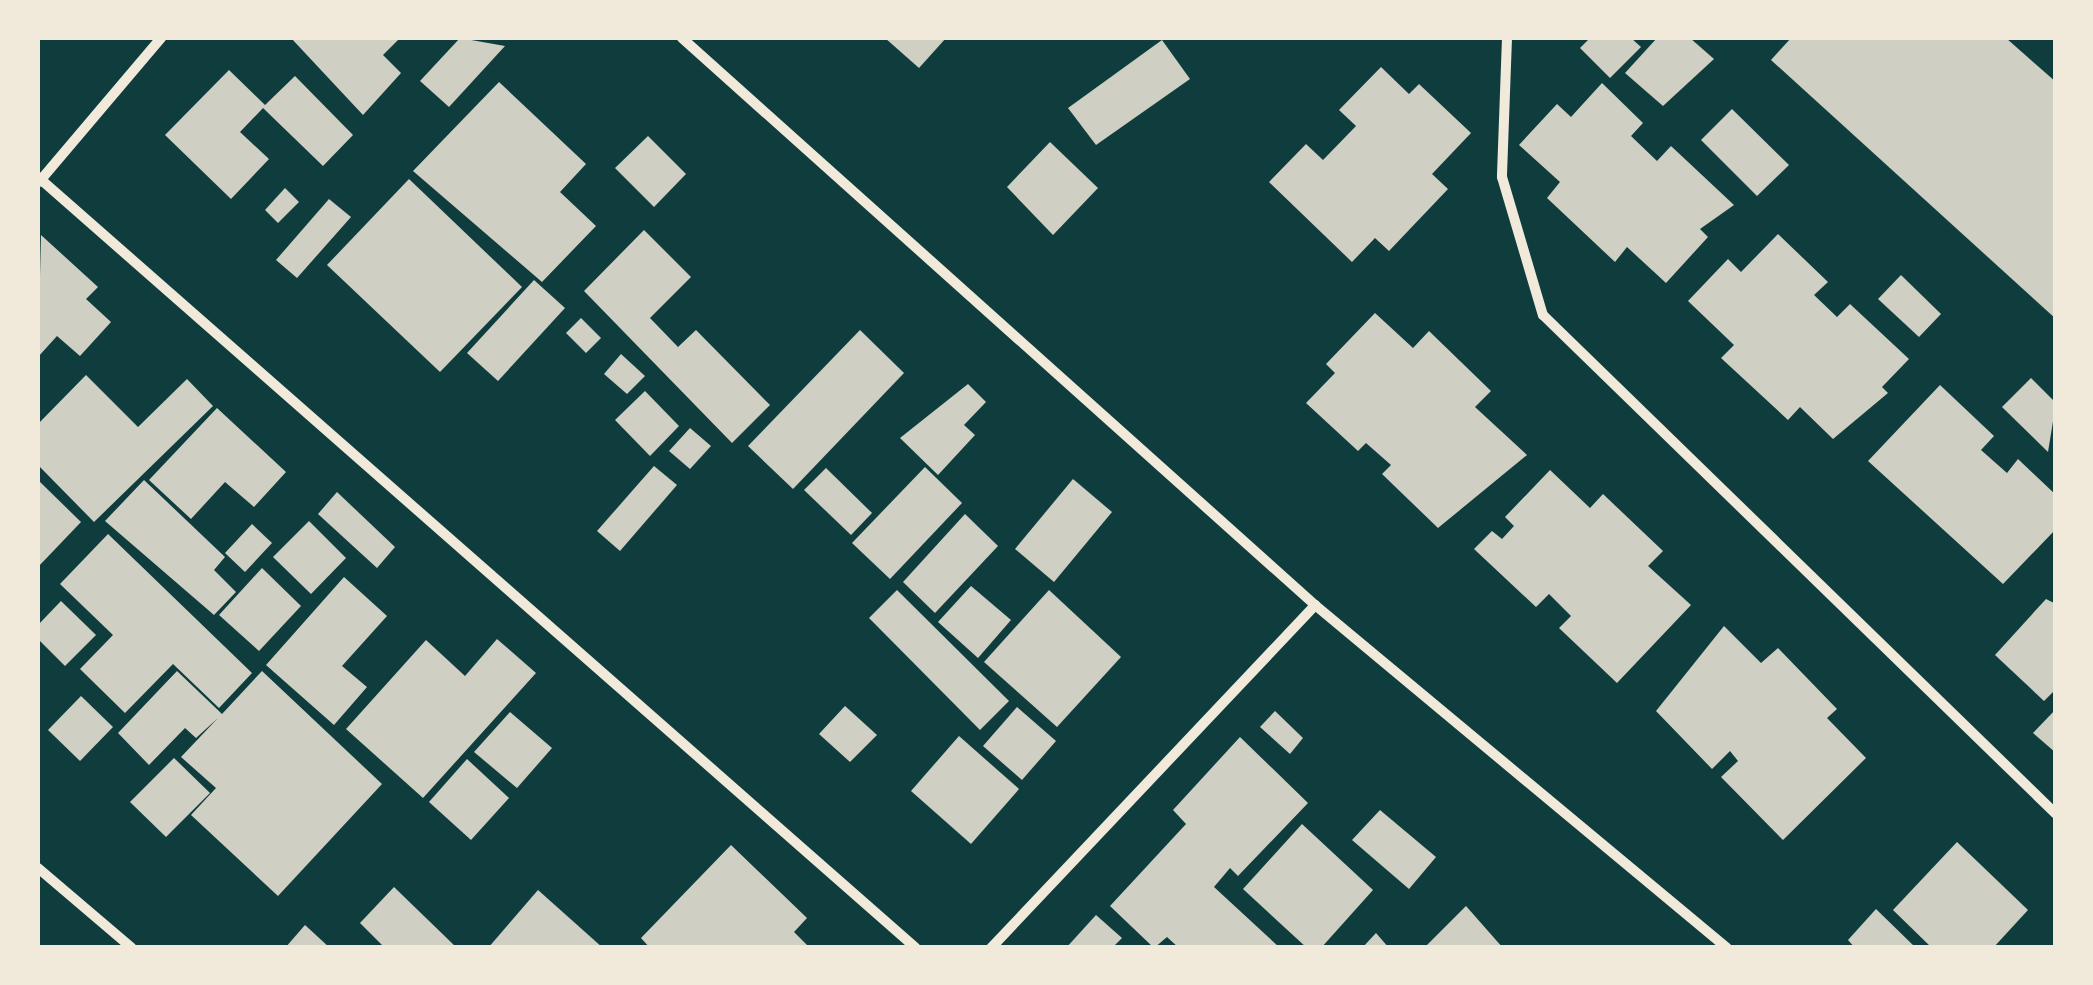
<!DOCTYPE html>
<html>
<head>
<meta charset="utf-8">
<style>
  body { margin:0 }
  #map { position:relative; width:2093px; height:985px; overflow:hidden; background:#0f3d3e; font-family:"Public Sans",sans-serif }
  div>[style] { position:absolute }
  .building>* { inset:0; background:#cfcfc3 }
  .minor>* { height:10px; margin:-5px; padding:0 5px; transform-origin:5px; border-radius:5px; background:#f1e9da }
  span { translate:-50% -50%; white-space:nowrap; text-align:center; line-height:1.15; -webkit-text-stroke:8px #f1e9da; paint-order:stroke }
  .frame { position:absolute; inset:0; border:40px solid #f1e9da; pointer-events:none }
</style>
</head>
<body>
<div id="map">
  <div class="building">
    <div style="clip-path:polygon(291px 38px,400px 38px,383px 55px,401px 73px,363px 115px)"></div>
    <div style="clip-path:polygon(460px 38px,505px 46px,449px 107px,420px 81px)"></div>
    <div style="clip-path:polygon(885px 38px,946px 38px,919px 68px)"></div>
    <div style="clip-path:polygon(1590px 38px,1631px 38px,1641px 47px,1610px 78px,1580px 48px)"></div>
    <div style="clip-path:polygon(1657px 38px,1690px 38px,1714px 59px,1663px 106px,1625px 73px)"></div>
    <div style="clip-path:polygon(1791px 38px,2006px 38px,2056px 82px,2056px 319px,1771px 60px)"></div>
    <div style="clip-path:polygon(1162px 40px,1190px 79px,1096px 145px,1068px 108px)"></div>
    <div style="clip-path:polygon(1381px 67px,1409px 94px,1419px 84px,1471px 133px,1432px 174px,1448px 189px,1389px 251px,1375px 238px,1352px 262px,1269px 182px,1306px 144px,1323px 160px,1356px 126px,1339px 110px)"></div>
    <div style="clip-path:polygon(229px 70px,265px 105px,295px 76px,353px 135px,323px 166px,263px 108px,240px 132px,269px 159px,231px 199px,165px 135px)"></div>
    <div style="clip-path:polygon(499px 82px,586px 164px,560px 192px,596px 226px,542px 282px,413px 171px)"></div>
    <div style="clip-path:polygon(1602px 83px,1643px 123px,1631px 136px,1657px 161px,1671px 146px,1734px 205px,1700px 229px,1708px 237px,1666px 283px,1627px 247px,1615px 262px,1547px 198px,1560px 182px,1519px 145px,1557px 104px,1571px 117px)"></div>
    <div style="clip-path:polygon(1732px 109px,1789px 165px,1757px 196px,1701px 140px)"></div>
    <div style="clip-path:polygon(648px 136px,686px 174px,654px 207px,615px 168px)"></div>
    <div style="clip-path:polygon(1050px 142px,1098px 188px,1053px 235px,1007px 187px)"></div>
    <div style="clip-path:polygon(409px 179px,522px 287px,440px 372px,327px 265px)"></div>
    <div style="clip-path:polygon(285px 188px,299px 202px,278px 223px,265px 210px)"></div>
    <div style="clip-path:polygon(329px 199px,351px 217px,297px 278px,276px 260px)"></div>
    <div style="clip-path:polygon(644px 230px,691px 277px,650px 318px,678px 347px,696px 330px,770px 405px,732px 443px,584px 291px)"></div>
    <div style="clip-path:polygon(1778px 234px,1828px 282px,1814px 295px,1837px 317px,1850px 304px,1909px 359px,1882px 387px,1888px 393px,1833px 439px,1800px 407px,1788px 420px,1721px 358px,1734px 345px,1688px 301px,1728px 259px,1741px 272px)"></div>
    <div style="clip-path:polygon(41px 235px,98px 287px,86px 299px,111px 322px,80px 356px,57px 336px,38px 357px)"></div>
    <div style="clip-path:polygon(1901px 275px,1941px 314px,1919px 337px,1878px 299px)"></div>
    <div style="clip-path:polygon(534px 280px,565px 308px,498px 381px,467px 353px)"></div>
    <div style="clip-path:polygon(1375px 313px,1413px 348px,1429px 331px,1491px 391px,1475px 407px,1527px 455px,1438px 528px,1382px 474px,1391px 465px,1366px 443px,1358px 451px,1306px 403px,1335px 373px,1326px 364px)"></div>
    <div style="clip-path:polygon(581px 318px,601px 338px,586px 353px,566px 333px)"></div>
    <div style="clip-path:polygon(860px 330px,904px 373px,793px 489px,748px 446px)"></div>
    <div style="clip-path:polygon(621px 354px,645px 376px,627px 394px,604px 374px)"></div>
    <div style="clip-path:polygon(86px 375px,138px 427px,187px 379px,213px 406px,94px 522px,38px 465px,38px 424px)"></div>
    <div style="clip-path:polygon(2031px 378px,2056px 403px,2048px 452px,2002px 407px)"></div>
    <div style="clip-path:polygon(968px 384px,986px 402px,964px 425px,975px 435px,938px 475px,900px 438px)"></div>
    <div style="clip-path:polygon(1940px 385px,1994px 436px,1981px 450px,2007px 473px,2018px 459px,2056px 495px,2056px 529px,2003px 584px,1868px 461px)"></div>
    <div style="clip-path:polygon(645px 391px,679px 426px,650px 456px,615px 420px)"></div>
    <div style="clip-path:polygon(217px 408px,286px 472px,254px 507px,225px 482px,191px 519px,149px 480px)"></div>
    <div style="clip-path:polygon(690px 428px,711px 446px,690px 469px,669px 451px)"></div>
    <div style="clip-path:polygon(654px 466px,677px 485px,620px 551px,597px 531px)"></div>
    <div style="clip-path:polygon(925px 467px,962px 503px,890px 579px,852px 543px)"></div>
    <div style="clip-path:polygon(826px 468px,872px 513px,851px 535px,804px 490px)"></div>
    <div style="clip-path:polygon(1550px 470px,1590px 508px,1603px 494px,1663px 551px,1648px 566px,1691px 605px,1617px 683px,1559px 628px,1571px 616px,1549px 594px,1536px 607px,1474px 549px,1492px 531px,1502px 539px,1514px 526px,1505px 517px)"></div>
    <div style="clip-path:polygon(1073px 479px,1112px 512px,1054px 582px,1015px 549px)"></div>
    <div style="clip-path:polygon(38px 480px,81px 522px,38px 567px)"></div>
    <div style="clip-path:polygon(144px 480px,225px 557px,214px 570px,236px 592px,214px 615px,105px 521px)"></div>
    <div style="clip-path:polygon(337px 492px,395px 547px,377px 568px,318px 514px)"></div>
    <div style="clip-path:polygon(965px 514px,998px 546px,935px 613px,903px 582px)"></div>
    <div style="clip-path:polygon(309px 521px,346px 558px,311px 594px,273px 557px)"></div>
    <div style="clip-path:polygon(252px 524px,272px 543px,245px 572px,225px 553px)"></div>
    <div style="clip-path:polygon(108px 534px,252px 673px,219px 708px,173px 664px,125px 713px,80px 669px,113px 635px,60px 584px)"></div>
    <div style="clip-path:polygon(262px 568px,301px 606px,259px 651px,219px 615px)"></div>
    <div style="clip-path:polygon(344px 577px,387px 616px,342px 666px,367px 687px,334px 725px,266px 665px)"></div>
    <div style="clip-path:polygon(971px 586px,1011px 620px,978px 658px,938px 622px)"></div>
    <div style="clip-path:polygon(897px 590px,1009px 701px,980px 730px,869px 618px)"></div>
    <div style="clip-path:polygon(1049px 590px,1121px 657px,1057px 727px,984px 662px)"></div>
    <div style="clip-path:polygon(2046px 599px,2056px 604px,2056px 689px,2044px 701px,1995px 655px)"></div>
    <div style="clip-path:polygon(61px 601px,96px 635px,65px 666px,38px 639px,38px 625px)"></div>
    <div style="clip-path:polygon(1724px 626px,1761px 663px,1778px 648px,1837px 709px,1827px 718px,1866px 758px,1783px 840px,1721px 777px,1738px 761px,1730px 751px,1712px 769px,1656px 711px)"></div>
    <div style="clip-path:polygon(497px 639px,536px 673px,423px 798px,346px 729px,426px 640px,465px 676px)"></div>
    <div style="clip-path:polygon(177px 671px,222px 714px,262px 671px,382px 784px,278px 896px,191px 815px,216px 788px,181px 757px,218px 718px,196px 738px,185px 728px,149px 765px,118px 733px)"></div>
    <div style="clip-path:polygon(81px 696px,113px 727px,80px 761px,48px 730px)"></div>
    <div style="clip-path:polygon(845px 706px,877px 735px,850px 762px,819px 734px)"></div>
    <div style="clip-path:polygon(1017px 707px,1056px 741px,1022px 780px,983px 746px)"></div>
    <div style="clip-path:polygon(2056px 709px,2056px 753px,2033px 733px)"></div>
    <div style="clip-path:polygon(1275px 711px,1303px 738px,1290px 754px,1260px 727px)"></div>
    <div style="clip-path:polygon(510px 712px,552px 748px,517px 788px,474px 752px)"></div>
    <div style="clip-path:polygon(959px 736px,1019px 789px,971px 844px,911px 791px)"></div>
    <div style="clip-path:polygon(1240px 737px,1308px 803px,1238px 876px,1230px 868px,1214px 887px,1280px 948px,1179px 948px,1167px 937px,1154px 948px,1110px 906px,1186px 824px,1173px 810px)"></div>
    <div style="clip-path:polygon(174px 758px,210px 793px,166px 837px,130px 802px)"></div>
    <div style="clip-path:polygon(467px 759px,509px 798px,471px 840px,429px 802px)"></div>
    <div style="clip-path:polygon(1380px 810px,1436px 857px,1409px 889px,1352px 840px)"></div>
    <div style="clip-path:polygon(1302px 824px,1373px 890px,1321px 948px,1307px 948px,1243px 889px)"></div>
    <div style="clip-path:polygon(1957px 842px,2028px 910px,1993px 948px,1932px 948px,1893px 910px)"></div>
    <div style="clip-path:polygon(731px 845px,807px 918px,794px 932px,810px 948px,650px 948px,641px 938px)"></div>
    <div style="clip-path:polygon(394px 887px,457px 948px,385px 948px,360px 923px)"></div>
    <div style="clip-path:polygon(538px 890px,603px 948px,488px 948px)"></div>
    <div style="clip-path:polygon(1466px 906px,1503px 948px,1424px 948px)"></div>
    <div style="clip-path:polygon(1876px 909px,1916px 948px,1855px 948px,1848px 940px)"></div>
    <div style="clip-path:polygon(1096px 915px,1122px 938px,1112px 948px,1066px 948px)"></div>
    <div style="clip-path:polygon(305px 925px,330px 948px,285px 948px)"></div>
    <div style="clip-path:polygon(1376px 933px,1389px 948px,1362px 948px)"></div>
  </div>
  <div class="minor">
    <div style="left:682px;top:38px;width:850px;rotate:41.85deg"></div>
    <div style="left:1315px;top:605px;width:536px;rotate:39.78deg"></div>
    <div style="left:1507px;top:38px;width:139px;rotate:92.1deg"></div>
    <div style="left:1502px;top:177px;width:144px;rotate:73.5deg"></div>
    <div style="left:1543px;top:315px;width:716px;rotate:44.21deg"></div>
    <div style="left:38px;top:177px;width:1168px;rotate:41.29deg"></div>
    <div style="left:39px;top:182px;width:189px;rotate:-49.7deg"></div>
    <div style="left:38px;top:868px;width:123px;rotate:40.4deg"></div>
    <div style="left:991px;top:948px;width:472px;rotate:-46.6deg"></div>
  </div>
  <div class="frame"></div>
</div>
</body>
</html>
